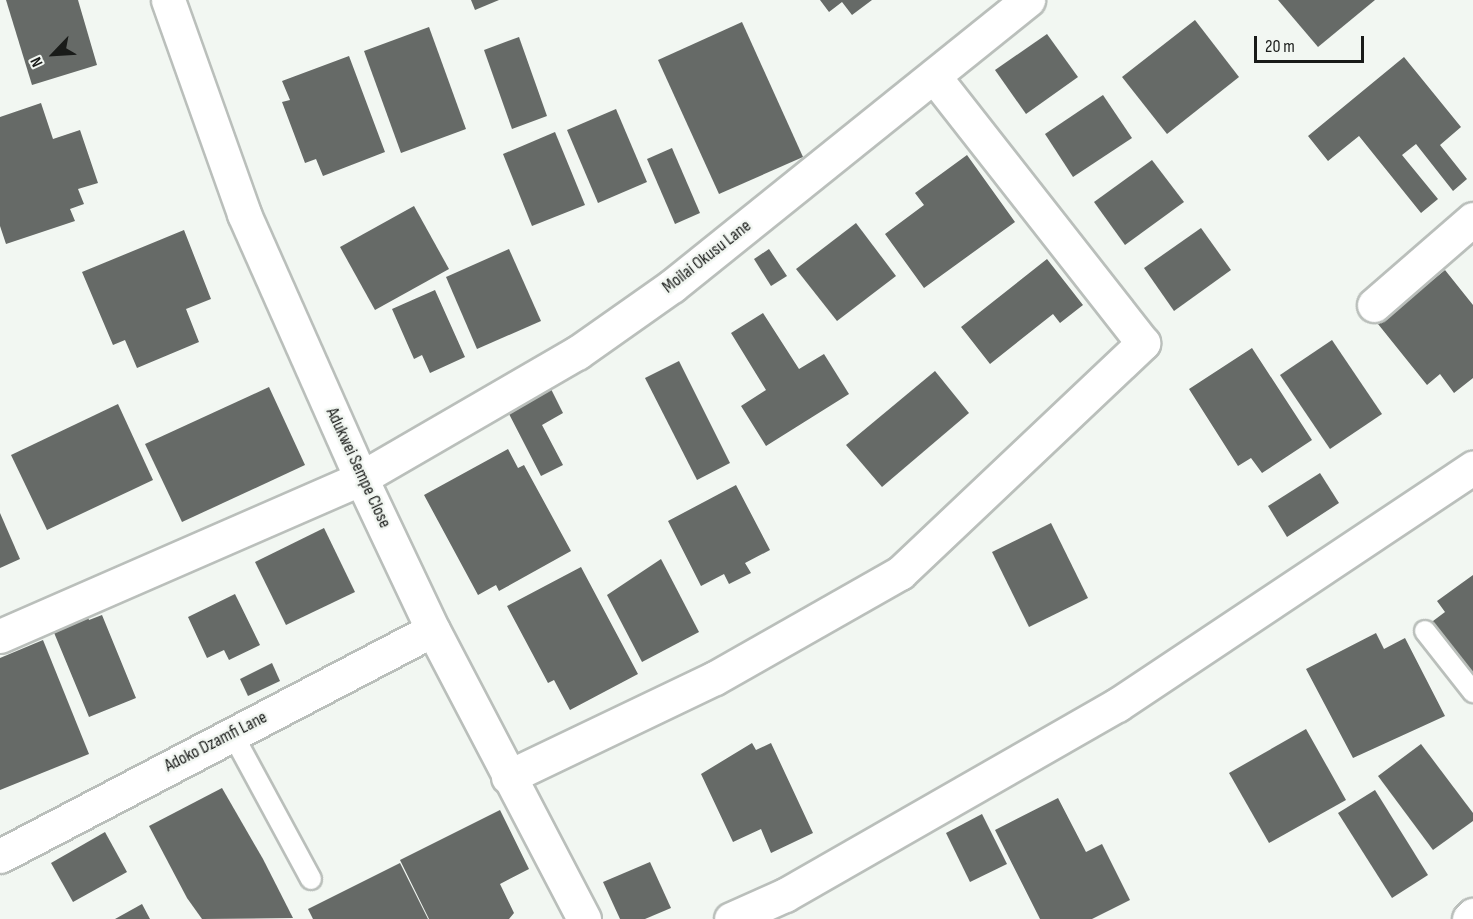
<!DOCTYPE html>
<html>
<head>
<meta charset="utf-8">
<style>
  body { margin:0 }
  #map { position:relative; width:1473px; height:919px; overflow:hidden; background:#f2f7f2; font-family:"Sofia Sans Condensed",sans-serif }
  div>[style] { position:absolute }
  .building>* { inset:0; background:#666a67 }
  .roads { filter:drop-shadow(2px 0 #babfbb) drop-shadow(-2px 0 #babfbb) drop-shadow(0 2px #babfbb) drop-shadow(0 -2px #babfbb) }
  .service>* { height:20px; margin:-10px; padding:0 10px; transform-origin:10px; border-radius:10px; background:#fff }
  .minor>* { height:33px; margin:-16.5px; padding:0 16.5px; transform-origin:16.5px; border-radius:16.5px; background:#fff }
  span { translate:-50% -50%; white-space:nowrap; text-align:center; line-height:1.15; -webkit-text-stroke:5px #f2f7f2; paint-order:stroke }
  .street-label { font-size:18px; color:#191b19 }
  .north { position:absolute; left:24px; top:24px; width:60px; height:60px; -webkit-text-stroke:4px #f2f7f2; paint-order:stroke; rotate:245deg; font-size:16px; font-weight:700; line-height:24px; text-align:center; color:#191b19 }
  .north::after { content:''; display:block; margin:auto; width:21px; height:27px; background:#191b19; clip-path:polygon(50% 0,100% 100%,50% 72%,0 100%) }
  .scale { position:absolute; left:1254px; top:36px; width:110px; height:27px; box-sizing:border-box; border:3px solid #191b19; border-top:0; padding-left:8px; font-size:18px; line-height:21px; white-space:nowrap; color:#191b19; -webkit-text-stroke:4px #f2f7f2; paint-order:stroke }
</style>
</head>
<body>
<div id="map">
  <div class="building">
    <div style="clip-path:polygon(6px 0,78px 0,97px 65px,32px 85px)"></div>
    <div style="clip-path:polygon(471px 0,499px 0,475px 10px)"></div>
    <div style="clip-path:polygon(820px 0,872px 0,852px 15px,842px 2px,829px 12px)"></div>
    <div style="clip-path:polygon(1278px 0,1375px 0,1318px 47px)"></div>
    <div style="clip-path:polygon(1195px 20px,1239px 77px,1167px 134px,1122px 77px)"></div>
    <div style="clip-path:polygon(742px 22px,803px 157px,719px 194px,658px 60px)"></div>
    <div style="clip-path:polygon(429px 27px,466px 129px,401px 153px,364px 51px)"></div>
    <div style="clip-path:polygon(1047px 34px,1078px 77px,1026px 114px,995px 70px)"></div>
    <div style="clip-path:polygon(519px 37px,547px 116px,512px 129px,484px 50px)"></div>
    <div style="clip-path:polygon(349px 56px,385px 152px,323px 176px,316px 159px,305px 163px,282px 102px,290px 100px,282px 81px)"></div>
    <div style="clip-path:polygon(1404px 57px,1461px 127px,1440px 145px,1467px 179px,1453px 191px,1416px 144px,1402px 155px,1438px 199px,1421px 213px,1359px 136px,1328px 161px,1308px 136px)"></div>
    <div style="clip-path:polygon(1103px 95px,1132px 138px,1073px 177px,1045px 134px)"></div>
    <div style="clip-path:polygon(41px 103px,53px 139px,80px 130px,98px 183px,78px 189px,84px 204px,70px 209px,75px 221px,6px 244px,0 226px,0 117px)"></div>
    <div style="clip-path:polygon(616px 109px,647px 182px,598px 203px,567px 130px)"></div>
    <div style="clip-path:polygon(555px 132px,585px 205px,532px 226px,503px 154px)"></div>
    <div style="clip-path:polygon(672px 148px,700px 213px,675px 224px,647px 159px)"></div>
    <div style="clip-path:polygon(967px 155px,1015px 222px,924px 288px,885px 234px,924px 205px,915px 193px)"></div>
    <div style="clip-path:polygon(1152px 160px,1184px 202px,1125px 245px,1094px 202px)"></div>
    <div style="clip-path:polygon(414px 206px,449px 269px,375px 310px,340px 247px)"></div>
    <div style="clip-path:polygon(856px 223px,896px 276px,837px 321px,796px 269px)"></div>
    <div style="clip-path:polygon(1201px 228px,1231px 270px,1174px 311px,1144px 268px)"></div>
    <div style="clip-path:polygon(184px 230px,211px 299px,186px 309px,199px 342px,137px 368px,125px 340px,113px 345px,82px 272px)"></div>
    <div style="clip-path:polygon(509px 249px,541px 321px,477px 349px,446px 277px)"></div>
    <div style="clip-path:polygon(769px 249px,787px 276px,771px 286px,754px 259px)"></div>
    <div style="clip-path:polygon(1047px 259px,1083px 305px,1060px 323px,1053px 314px,990px 364px,961px 327px)"></div>
    <div style="clip-path:polygon(1445px 270px,1473px 305px,1473px 378px,1454px 393px,1440px 374px,1427px 385px,1378px 324px)"></div>
    <div style="clip-path:polygon(435px 290px,465px 357px,430px 373px,422px 355px,414px 359px,392px 309px)"></div>
    <div style="clip-path:polygon(763px 313px,799px 369px,824px 354px,849px 394px,766px 446px,741px 406px,766px 390px,731px 333px)"></div>
    <div style="clip-path:polygon(1332px 340px,1382px 414px,1330px 449px,1280px 375px)"></div>
    <div style="clip-path:polygon(1252px 348px,1312px 440px,1262px 473px,1251px 458px,1238px 466px,1189px 389px)"></div>
    <div style="clip-path:polygon(679px 361px,730px 463px,697px 480px,645px 378px)"></div>
    <div style="clip-path:polygon(935px 371px,969px 413px,882px 487px,846px 445px)"></div>
    <div style="clip-path:polygon(549px 385px,563px 413px,542px 425px,563px 465px,541px 476px,506px 408px)"></div>
    <div style="clip-path:polygon(269px 387px,305px 465px,182px 522px,145px 444px)"></div>
    <div style="clip-path:polygon(118px 404px,153px 480px,47px 530px,11px 455px)"></div>
    <div style="clip-path:polygon(508px 449px,518px 468px,524px 465px,571px 551px,499px 591px,496px 585px,478px 595px,424px 495px)"></div>
    <div style="clip-path:polygon(1320px 473px,1339px 503px,1287px 537px,1268px 506px)"></div>
    <div style="clip-path:polygon(736px 485px,770px 550px,745px 563px,751px 573px,729px 584px,724px 574px,701px 586px,668px 521px)"></div>
    <div style="clip-path:polygon(0 513px,20px 559px,0 568px)"></div>
    <div style="clip-path:polygon(1051px 523px,1088px 598px,1029px 627px,992px 552px)"></div>
    <div style="clip-path:polygon(324px 528px,355px 592px,286px 625px,255px 562px)"></div>
    <div style="clip-path:polygon(661px 559px,699px 632px,642px 662px,607px 595px)"></div>
    <div style="clip-path:polygon(581px 567px,638px 674px,570px 710px,554px 680px,548px 683px,507px 606px)"></div>
    <div style="clip-path:polygon(1473px 575px,1473px 676px,1469px 679px,1429px 624px,1445px 612px,1437px 601px)"></div>
    <div style="clip-path:polygon(235px 594px,260px 645px,229px 660px,224px 650px,207px 658px,188px 617px)"></div>
    <div style="clip-path:polygon(85px 609px,89px 620px,102px 615px,136px 698px,89px 717px,50px 623px)"></div>
    <div style="clip-path:polygon(1376px 633px,1384px 649px,1405px 638px,1445px 716px,1353px 758px,1306px 669px)"></div>
    <div style="clip-path:polygon(43px 640px,89px 754px,0 790px,0 658px)"></div>
    <div style="clip-path:polygon(272px 663px,280px 681px,248px 696px,240px 679px)"></div>
    <div style="clip-path:polygon(1306px 729px,1346px 800px,1269px 843px,1229px 773px)"></div>
    <div style="clip-path:polygon(752px 743px,756px 750px,771px 743px,813px 833px,771px 853px,761px 829px,733px 842px,701px 774px)"></div>
    <div style="clip-path:polygon(1421px 744px,1473px 813px,1473px 821px,1433px 850px,1378px 776px)"></div>
    <div style="clip-path:polygon(222px 788px,263px 859px,293px 918px,202px 919px,187px 898px,149px 826px)"></div>
    <div style="clip-path:polygon(1375px 790px,1428px 875px,1392px 898px,1338px 813px)"></div>
    <div style="clip-path:polygon(1058px 798px,1086px 852px,1102px 844px,1130px 900px,1092px 919px,1040px 919px,995px 830px)"></div>
    <div style="clip-path:polygon(500px 810px,529px 869px,500px 884px,514px 913px,509px 919px,429px 919px,400px 860px)"></div>
    <div style="clip-path:polygon(982px 814px,1007px 864px,970px 882px,946px 833px)"></div>
    <div style="clip-path:polygon(105px 832px,127px 872px,73px 902px,51px 863px)"></div>
    <div style="clip-path:polygon(650px 862px,671px 908px,645px 919px,620px 919px,603px 882px)"></div>
    <div style="clip-path:polygon(400px 863px,428px 919px,313px 919px,308px 909px)"></div>
    <div style="clip-path:polygon(142px 904px,150px 919px,115px 919px)"></div>
  </div>
  <div class="roads">
    <div class="service">
      <div style="left:1425px;top:631px;width:78px;rotate:51.8deg"></div>
      <div style="left:232px;top:733px;width:166px;rotate:61.6deg"></div>
    </div>
    <div class="minor">
      <div style="left:168px;top:0;width:227px;rotate:70.4deg"></div>
      <div style="left:244px;top:214px;width:289px;rotate:66.1deg"></div>
      <div style="left:361px;top:478px;width:168px;rotate:64.7deg"></div>
      <div style="left:433px;top:630px;width:326px;rotate:62.4deg"></div>
      <div style="left:1374px;top:305px;width:131px;rotate:-41deg"></div>
      <div style="left:0;top:636px;width:394px;rotate:-23.6deg"></div>
      <div style="left:361px;top:478px;width:250px;rotate:-30.1deg"></div>
      <div style="left:577px;top:353px;width:116px;rotate:-35.2deg"></div>
      <div style="left:672px;top:286px;width:457px;rotate:-38.8deg"></div>
      <div style="left:508px;top:777px;width:229px;rotate:-25.6deg"></div>
      <div style="left:715px;top:678px;width:213px;rotate:-29.6deg"></div>
      <div style="left:900px;top:573px;width:335px;rotate:-43.4deg"></div>
      <div style="left:1143px;top:343px;width:339px;rotate:-128.1deg"></div>
      <div style="left:0;top:856px;width:488px;rotate:-27.6deg"></div>
      <div style="left:731px;top:919px;width:59px;rotate:-24deg"></div>
      <div style="left:785px;top:895px;width:383px;rotate:-29.8deg"></div>
      <div style="left:1117px;top:705px;width:428px;rotate:-33.7deg"></div>
      <div style="left:1469px;top:919px;width:6px;rotate:-45deg"></div>
    </div>
  </div>
  <div class="street-label">
    <span style="left:707px;top:257px;rotate:-38deg">Moilai Okusu Lane</span>
    <span style="left:358px;top:468px;rotate:65deg">Adukwei Sempe Close</span>
    <span style="left:216px;top:742px;rotate:-27deg">Adoko Dzamfi Lane</span>
  </div>
  <div class="north">N</div>
  <div class="scale">20 m</div>
</div>
</body>
</html>
